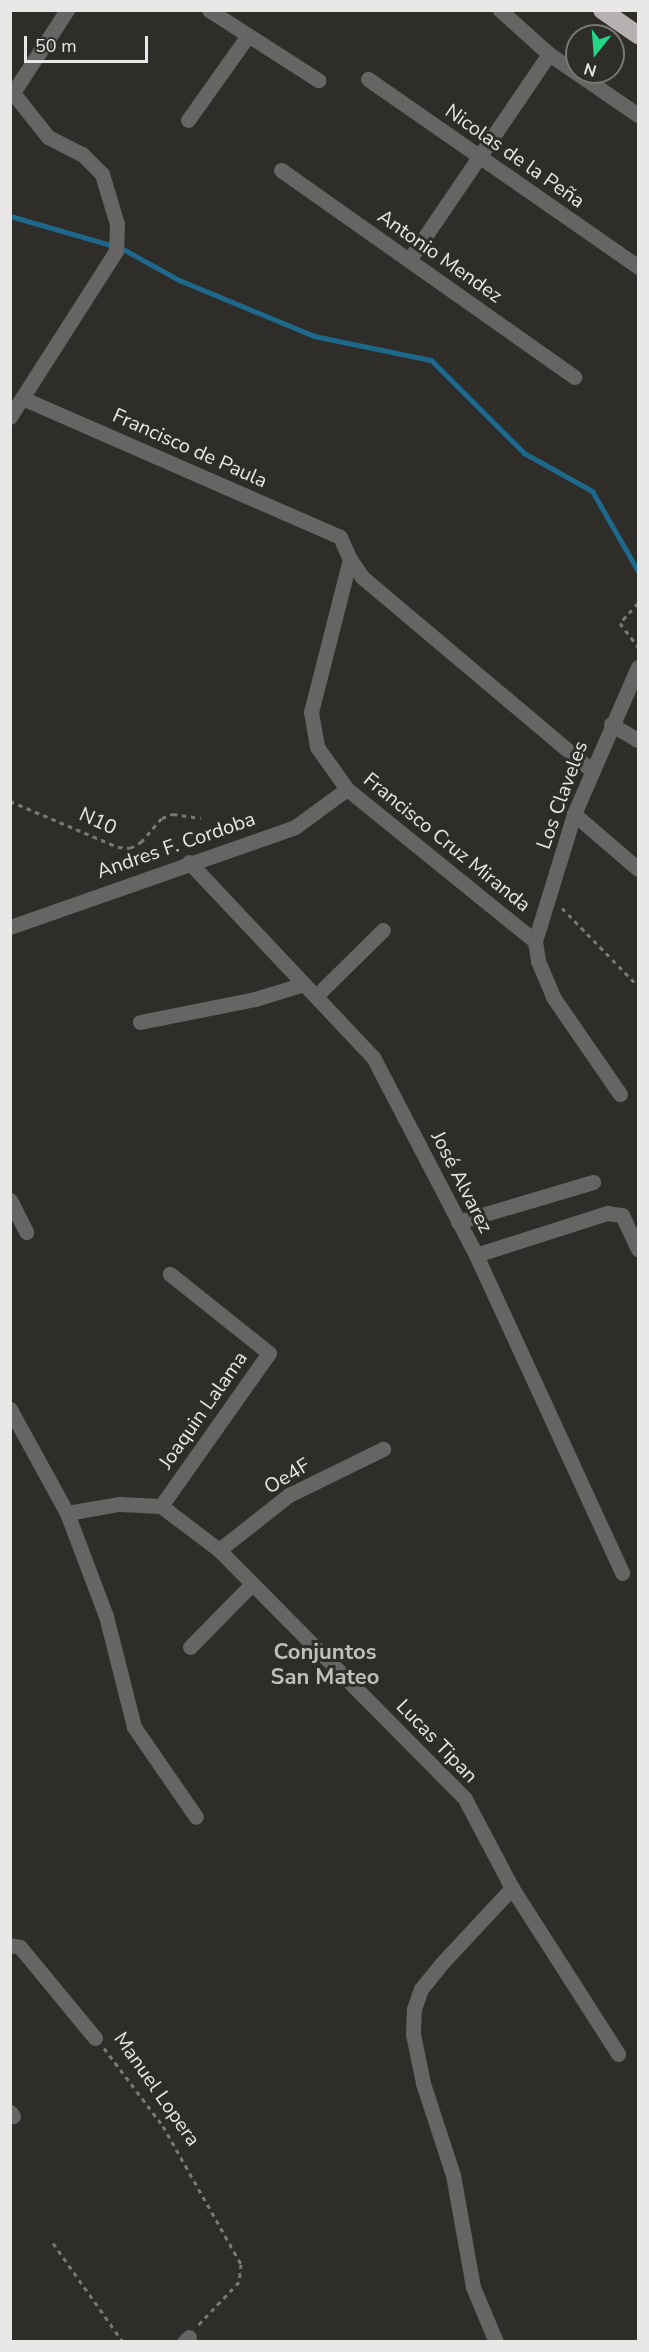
<!DOCTYPE html>
<html>
<head>
<meta charset="utf-8">
<style>
  body { margin:0 }
  #map { position:relative; width:649px; height:2352px; overflow:hidden; background:#2e2d29; font-family:"Nunito Sans",sans-serif }
  div>[style] { position:absolute }
  .stream>* { height:5px; margin:-2.5px; padding:0 2.5px; transform-origin:2.5px; border-radius:2.5px; background:#1d688b }
  .path>* { height:3px; margin-top:-1.5px; transform-origin:0; background:repeating-linear-gradient(90deg,#797874 0 4.5px,transparent 0 9px) }
  .minor>* { height:15px; margin:-7.5px; padding:0 7.5px; transform-origin:7.5px; border-radius:7.5px; background:#676464 }
  .highway>* { height:18px; margin:-9px; padding:0 9px; transform-origin:9px; border-radius:9px; background:#b6b0b0 }
  span { translate:-50% -50%; white-space:nowrap; text-align:center; line-height:1.15; -webkit-text-stroke:6px #2e2d29; paint-order:stroke }
  .street-label { font-size:20px; color:#e8e7e5 }
  .quarter-label { font-size:22px; color:#c0bfbb; font-weight:700 }
  .frame { position:absolute; inset:0; border:12px solid #e8e7e5; pointer-events:none }
  .north { position:absolute; left:565px; top:24px; width:60px; height:60px; box-sizing:border-box; background:#2e2d29; border:2px solid #787774; border-radius:50%; rotate:197deg; font-size:16px; font-weight:700; line-height:24px; text-align:center; color:#e8e7e5 }
  .north::after { content:''; display:block; margin:auto; width:21px; height:27px; background:#22d887; clip-path:polygon(50% 0,100% 100%,50% 72%,0 100%) }
  .scale { position:absolute; left:24px; top:36px; width:124px; height:27px; box-sizing:border-box; border:3px solid #e8e7e5; border-top:0; padding-left:8px; font-size:18px; line-height:21px; white-space:nowrap; color:#e8e7e5; -webkit-text-stroke:4px #2e2d29; paint-order:stroke }
</style>
</head>
<body>
<div id="map">
  <div class="stream">
    <div style="left:10px;top:216px;width:116px;rotate:16.1deg"></div>
    <div style="left:121px;top:248px;width:66px;rotate:28.9deg"></div>
    <div style="left:179px;top:280px;width:146px;rotate:22.5deg"></div>
    <div style="left:314px;top:336px;width:119px;rotate:11.6deg"></div>
    <div style="left:431px;top:360px;width:132px;rotate:45deg"></div>
    <div style="left:524px;top:453px;width:78px;rotate:29.2deg"></div>
    <div style="left:592px;top:491px;width:92px;rotate:60.1deg"></div>
  </div>
  <div class="path">
    <div style="left:543px;top:10px;width:6px"></div>
    <div style="left:638px;top:603px;width:27px;rotate:132deg"></div>
    <div style="left:620px;top:623px;width:30px;rotate:53deg"></div>
    <div style="left:10px;top:801px;width:117px;rotate:23.1deg"></div>
    <div style="left:118px;top:847px;width:12px;rotate:5deg"></div>
    <div style="left:130px;top:848px;width:13px;rotate:-29deg"></div>
    <div style="left:141px;top:842px;width:32px;rotate:-49deg"></div>
    <div style="left:162px;top:818px;width:12px;rotate:-20deg"></div>
    <div style="left:173px;top:814px;width:28px;rotate:8deg"></div>
    <div style="left:562px;top:908px;width:109px;rotate:45.7deg"></div>
    <div style="left:104px;top:2048px;width:98px;rotate:52.9deg"></div>
    <div style="left:163px;top:2126px;width:159px;rotate:60.5deg"></div>
    <div style="left:241px;top:2264px;width:18px;rotate:96deg"></div>
    <div style="left:239px;top:2282px;width:59px;rotate:133.6deg"></div>
    <div style="left:53px;top:2243px;width:121px;rotate:54.7deg"></div>
  </div>
  <div class="minor">
    <div style="left:209px;top:10px;width:130px;rotate:32.7deg"></div>
    <div style="left:500px;top:10px;width:66px;rotate:41.9deg"></div>
    <div style="left:549px;top:54px;width:108px;rotate:34.4deg"></div>
    <div style="left:368px;top:79px;width:329px;rotate:34.8deg"></div>
    <div style="left:10px;top:89px;width:61px;rotate:51.6deg"></div>
    <div style="left:48px;top:137px;width:38px;rotate:27deg"></div>
    <div style="left:82px;top:154px;width:28px;rotate:45deg"></div>
    <div style="left:102px;top:174px;width:52px;rotate:73.3deg"></div>
    <div style="left:117px;top:224px;width:27px;rotate:92deg"></div>
    <div style="left:116px;top:251px;width:197px;rotate:122.6deg"></div>
    <div style="left:14px;top:91px;width:97px;rotate:-56.8deg"></div>
    <div style="left:188px;top:120px;width:102px;rotate:-54.6deg"></div>
    <div style="left:281px;top:170px;width:359px;rotate:35.2deg"></div>
    <div style="left:409px;top:260px;width:249px;rotate:-55.8deg"></div>
    <div style="left:22px;top:398px;width:347px;rotate:23.6deg"></div>
    <div style="left:340px;top:537px;width:24px;rotate:66deg"></div>
    <div style="left:350px;top:559px;width:158px;rotate:104.3deg"></div>
    <div style="left:311px;top:712px;width:36px;rotate:80deg"></div>
    <div style="left:317px;top:747px;width:52px;rotate:54.5deg"></div>
    <div style="left:347px;top:789px;width:242px;rotate:39deg"></div>
    <div style="left:535px;top:941px;width:20px;rotate:81deg"></div>
    <div style="left:538px;top:961px;width:39px;rotate:67deg"></div>
    <div style="left:553px;top:997px;width:118px;rotate:55.4deg"></div>
    <div style="left:350px;top:559px;width:22px;rotate:56deg"></div>
    <div style="left:362px;top:577px;width:299px;rotate:40.1deg"></div>
    <div style="left:611px;top:724px;width:31px;rotate:31deg"></div>
    <div style="left:574px;top:814px;width:84px;rotate:40.7deg"></div>
    <div style="left:189px;top:862px;width:268px;rotate:46.7deg"></div>
    <div style="left:373px;top:1057px;width:223px;rotate:62.5deg"></div>
    <div style="left:476px;top:1255px;width:350px;rotate:65.3deg"></div>
    <div style="left:10px;top:927px;width:302px;rotate:-19.3deg"></div>
    <div style="left:295px;top:827px;width:64px;rotate:-36.2deg"></div>
    <div style="left:535px;top:941px;width:133px;rotate:-72.9deg"></div>
    <div style="left:574px;top:814px;width:160px;rotate:-66.5deg"></div>
    <div style="left:316px;top:996px;width:94px;rotate:-44.6deg"></div>
    <div style="left:140px;top:1022px;width:117px;rotate:-11.3deg"></div>
    <div style="left:255px;top:999px;width:51px;rotate:-17deg"></div>
    <div style="left:10px;top:1200px;width:36px;rotate:63deg"></div>
    <div style="left:458px;top:1222px;width:141px;rotate:-16.5deg"></div>
    <div style="left:476px;top:1255px;width:138px;rotate:-17.8deg"></div>
    <div style="left:607px;top:1213px;width:15px;rotate:8deg"></div>
    <div style="left:622px;top:1215px;width:38px;rotate:65deg"></div>
    <div style="left:10px;top:1409px;width:119px;rotate:61.3deg"></div>
    <div style="left:67px;top:1513px;width:110px;rotate:69.3deg"></div>
    <div style="left:106px;top:1616px;width:114px;rotate:75.8deg"></div>
    <div style="left:134px;top:1727px;width:109px;rotate:55.4deg"></div>
    <div style="left:161px;top:1506px;width:187px;rotate:-54.8deg"></div>
    <div style="left:269px;top:1353px;width:127px;rotate:-141.4deg"></div>
    <div style="left:67px;top:1513px;width:53px;rotate:-9.8deg"></div>
    <div style="left:119px;top:1504px;width:42px;rotate:2.7deg"></div>
    <div style="left:161px;top:1506px;width:73px;rotate:37.2deg"></div>
    <div style="left:219px;top:1550px;width:350px;rotate:45.3deg"></div>
    <div style="left:465px;top:1799px;width:101px;rotate:62.2deg"></div>
    <div style="left:512px;top:1888px;width:197px;rotate:57.4deg"></div>
    <div style="left:219px;top:1550px;width:89px;rotate:-38.2deg"></div>
    <div style="left:289px;top:1495px;width:105px;rotate:-26.1deg"></div>
    <div style="left:190px;top:1647px;width:88px;rotate:-45.5deg"></div>
    <div style="left:10px;top:1945px;width:10px;rotate:11deg"></div>
    <div style="left:20px;top:1947px;width:118px;rotate:50.5deg"></div>
    <div style="left:10px;top:2112px;width:5px;rotate:53deg"></div>
    <div style="left:184px;top:2342px;width:7px;rotate:-45deg"></div>
    <div style="left:496px;top:2342px;width:60px;rotate:-112.7deg"></div>
    <div style="left:473px;top:2287px;width:114px;rotate:-100.1deg"></div>
    <div style="left:453px;top:2175px;width:97px;rotate:-108.1deg"></div>
    <div style="left:423px;top:2083px;width:50px;rotate:-101.5deg"></div>
    <div style="left:413px;top:2034px;width:25px;rotate:-88deg"></div>
    <div style="left:414px;top:2009px;width:21px;rotate:-71deg"></div>
    <div style="left:421px;top:1989px;width:33px;rotate:-51deg"></div>
    <div style="left:442px;top:1963px;width:103px;rotate:-47deg"></div>
  </div>
  <div class="highway">
    <div style="left:602px;top:10px;width:44px;rotate:34.8deg"></div>
  </div>
  <div class="street-label">
    <span style="left:515px;top:156px;rotate:35deg">Nicolas de la Peña</span>
    <span style="left:440px;top:256px;rotate:35deg">Antonio Mendez</span>
    <span style="left:190px;top:448px;rotate:24deg">Francisco de Paula</span>
    <span style="left:562px;top:795px;rotate:-70deg">Los Claveles</span>
    <span style="left:98px;top:821px;rotate:24deg">N10</span>
    <span style="left:447px;top:842px;rotate:39deg">Francisco Cruz Miranda</span>
    <span style="left:176px;top:845px;rotate:-19deg">Andres F. Cordoba</span>
    <span style="left:462px;top:1182px;rotate:63deg">José Alvarez</span>
    <span style="left:203px;top:1410px;rotate:-55deg">Joaquin Lalama</span>
    <span style="left:287px;top:1476px;rotate:-31deg">Oe4F</span>
    <span style="left:437px;top:1741px;rotate:46deg">Lucas Tipan</span>
    <span style="left:157px;top:2089px;rotate:55deg">Manuel Lopera</span>
  </div>
  <div class="quarter-label">
    <span style="left:325px;top:1665px">Conjuntos<br>San Mateo</span>
  </div>
  <div class="frame"></div>
  <div class="north">N</div>
  <div class="scale">50 m</div>
</div>
</body>
</html>
